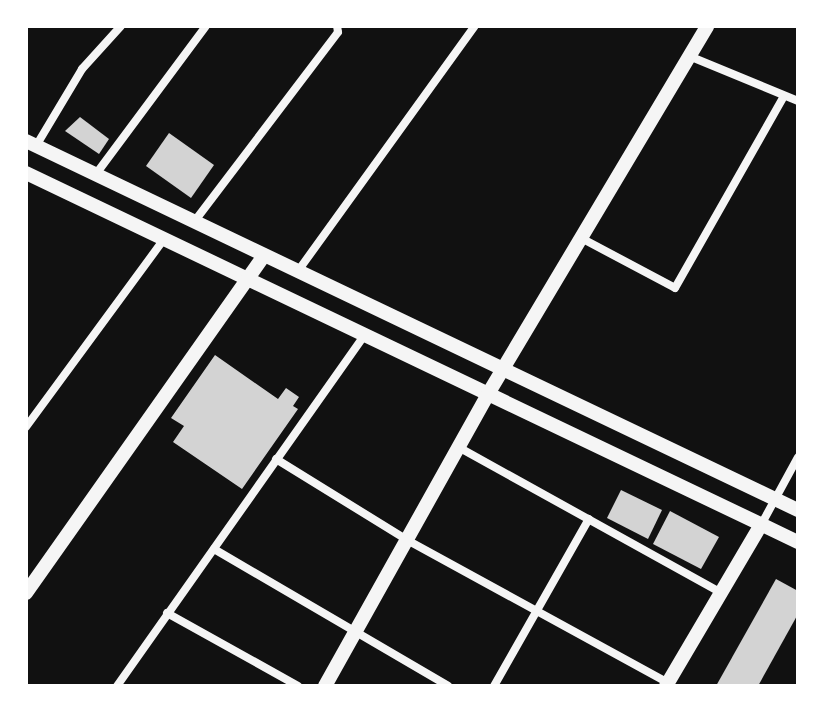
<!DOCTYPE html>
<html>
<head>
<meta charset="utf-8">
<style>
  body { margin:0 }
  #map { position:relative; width:824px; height:712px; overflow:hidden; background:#111; font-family:Manrope,sans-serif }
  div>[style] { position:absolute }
  .building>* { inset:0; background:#d3d3d3 }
  .minor>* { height:8px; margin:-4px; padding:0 4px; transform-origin:4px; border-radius:4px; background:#f5f5f5 }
  .tertiary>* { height:14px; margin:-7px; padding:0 7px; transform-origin:7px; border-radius:7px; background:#f5f5f5 }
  span { translate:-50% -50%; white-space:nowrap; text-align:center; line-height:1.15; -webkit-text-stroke:6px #fff; paint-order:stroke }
  .frame { position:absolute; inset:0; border:28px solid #fff; pointer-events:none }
</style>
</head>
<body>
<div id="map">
  <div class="building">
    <div style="clip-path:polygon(80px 117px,109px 139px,99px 154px,65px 131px)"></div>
    <div style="clip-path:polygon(169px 133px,214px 165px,191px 198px,146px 166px)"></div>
    <div style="clip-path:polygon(215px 355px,278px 399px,286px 388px,299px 397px,293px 406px,298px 409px,242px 489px,173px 442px,184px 426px,171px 418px)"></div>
    <div style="clip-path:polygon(621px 490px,662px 510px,648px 539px,607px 518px)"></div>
    <div style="clip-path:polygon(670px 511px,719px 537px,701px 569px,653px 544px)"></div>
    <div style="clip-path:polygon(776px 579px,798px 591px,798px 614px,758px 686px,716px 686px)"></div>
  </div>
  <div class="minor">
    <div style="left:689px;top:56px;width:118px;rotate:22.4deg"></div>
    <div style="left:36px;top:146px;width:90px;rotate:-59.1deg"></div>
    <div style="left:82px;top:69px;width:58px;rotate:-47.8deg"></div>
    <div style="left:96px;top:174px;width:184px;rotate:-53.4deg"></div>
    <div style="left:194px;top:222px;width:238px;rotate:-52.8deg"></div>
    <div style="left:338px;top:32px;width:6px;rotate:-99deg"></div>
    <div style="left:583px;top:239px;width:104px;rotate:28deg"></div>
    <div style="left:675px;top:288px;width:221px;rotate:-60.4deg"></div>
    <div style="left:298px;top:271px;width:302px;rotate:-54.2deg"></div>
    <div style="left:26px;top:427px;width:233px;rotate:-53.7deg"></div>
    <div style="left:460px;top:448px;width:297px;rotate:29deg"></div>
    <div style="left:276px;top:459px;width:154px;rotate:31.7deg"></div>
    <div style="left:407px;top:540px;width:298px;rotate:28.7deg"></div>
    <div style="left:761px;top:525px;width:77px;rotate:-61.4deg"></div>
    <div style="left:214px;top:549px;width:271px;rotate:30.3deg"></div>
    <div style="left:167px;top:613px;width:150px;rotate:29.1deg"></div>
    <div style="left:117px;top:686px;width:430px;rotate:-54.8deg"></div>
    <div style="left:494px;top:686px;width:192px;rotate:-60.4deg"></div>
  </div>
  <div class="tertiary">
    <div style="left:26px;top:141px;width:856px;rotate:25.55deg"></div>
    <div style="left:26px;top:173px;width:856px;rotate:25.55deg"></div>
    <div style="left:26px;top:593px;width:413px;rotate:-54.8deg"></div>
    <div style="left:325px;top:686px;width:334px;rotate:-60.8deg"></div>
    <div style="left:488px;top:394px;width:428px;rotate:-59.2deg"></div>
    <div style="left:666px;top:686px;width:187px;rotate:-59.5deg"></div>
  </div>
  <div class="frame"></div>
</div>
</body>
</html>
